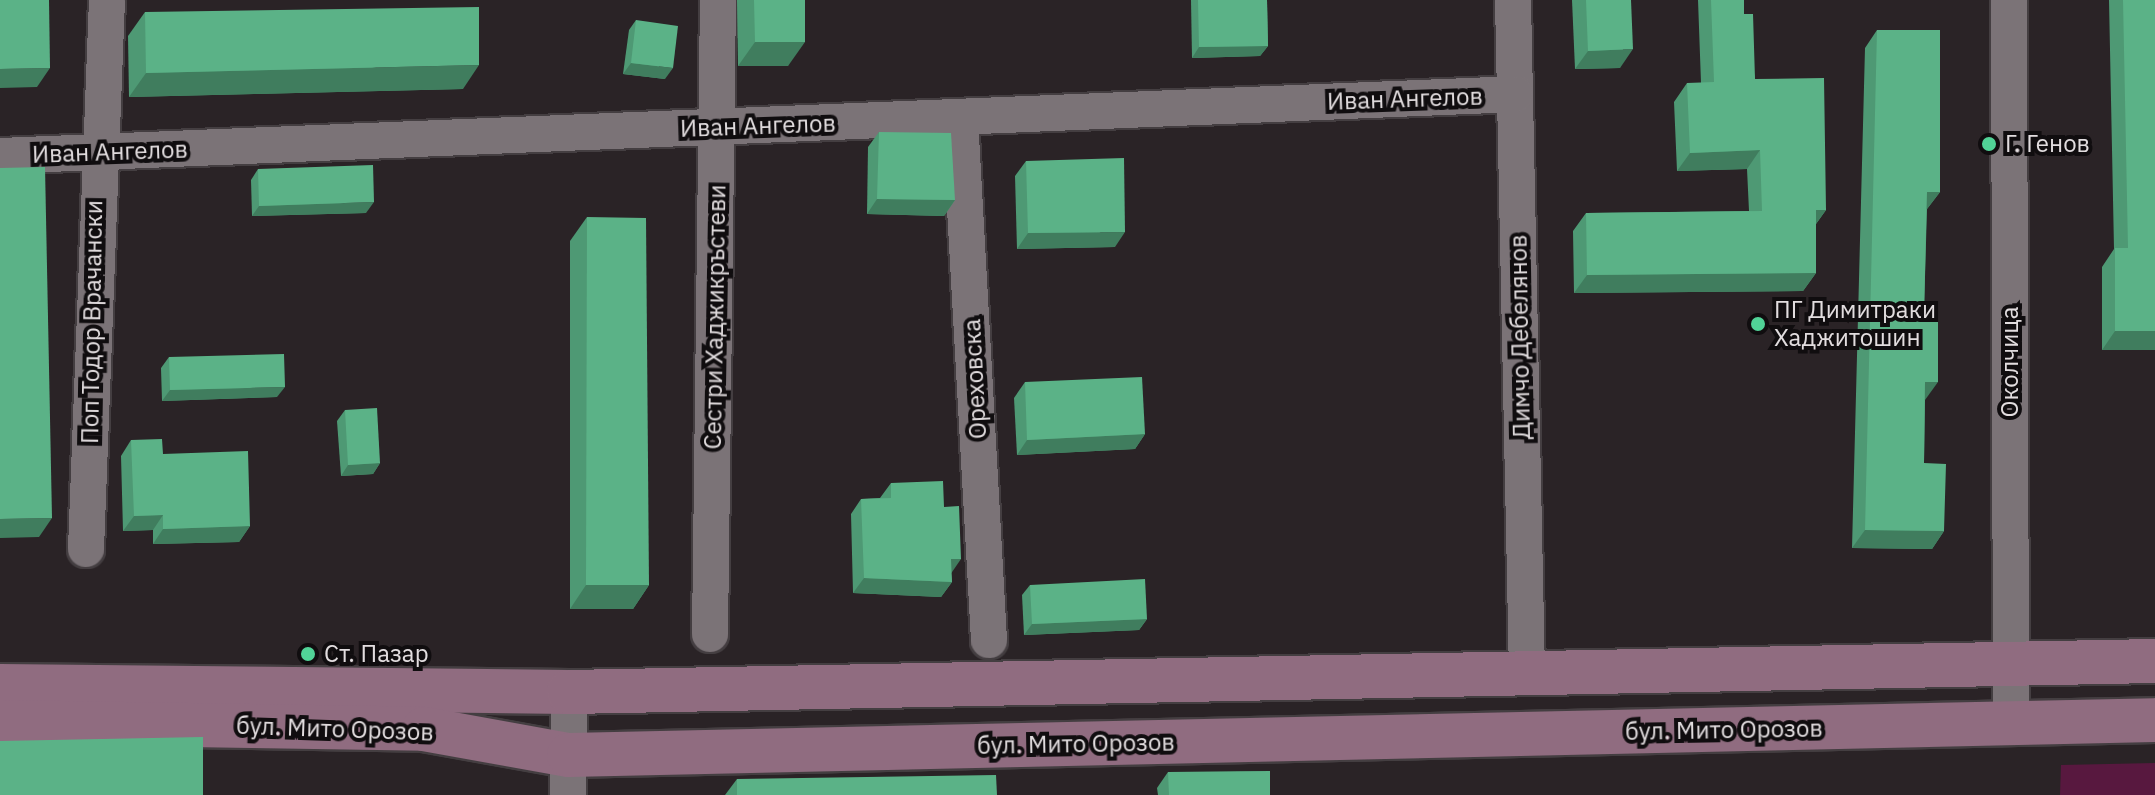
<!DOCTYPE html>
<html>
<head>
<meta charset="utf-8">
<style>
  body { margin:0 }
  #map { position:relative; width:2155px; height:795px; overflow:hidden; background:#2a2326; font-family:"IBM Plex Sans",sans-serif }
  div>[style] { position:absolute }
  .green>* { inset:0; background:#58183f }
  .roads { filter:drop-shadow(2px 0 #443e41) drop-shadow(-2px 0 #443e41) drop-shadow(0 2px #443e41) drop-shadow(0 -2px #443e41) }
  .street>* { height:36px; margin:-18px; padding:0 18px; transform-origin:18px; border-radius:18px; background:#7b7377 }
  .secondary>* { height:44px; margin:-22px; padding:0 22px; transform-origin:22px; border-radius:22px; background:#906c80 }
  .wall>* { inset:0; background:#4e9974 }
  .shaded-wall>* { inset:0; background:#407d5e }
  .building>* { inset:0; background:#5bb287 }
  .dots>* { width:22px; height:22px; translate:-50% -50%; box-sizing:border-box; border:4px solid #100d0f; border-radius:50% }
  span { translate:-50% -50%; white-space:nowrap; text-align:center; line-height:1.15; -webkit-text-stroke:8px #100d0f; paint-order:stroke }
  .street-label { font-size:24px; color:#e2dddf }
  .poi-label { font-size:24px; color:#e2dddf }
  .left { translate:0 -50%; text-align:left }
</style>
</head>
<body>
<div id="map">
  <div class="green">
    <div style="clip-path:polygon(2155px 763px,2155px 795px,2060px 795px,2061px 765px)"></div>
  </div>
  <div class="roads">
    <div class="street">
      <div style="left:1513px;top:0;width:673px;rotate:88.81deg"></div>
      <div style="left:2009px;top:0;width:724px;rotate:89.84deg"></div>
      <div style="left:960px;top:118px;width:523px;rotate:86.82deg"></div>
      <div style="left:0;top:156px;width:1516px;rotate:-2.34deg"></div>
      <div style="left:86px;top:549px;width:549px;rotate:-87.81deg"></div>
      <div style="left:710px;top:634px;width:634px;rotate:-89.28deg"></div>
      <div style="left:568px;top:795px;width:103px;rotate:-89.4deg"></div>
    </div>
    <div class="secondary">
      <div style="left:0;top:686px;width:569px;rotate:0.6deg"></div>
      <div style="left:569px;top:692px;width:1586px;rotate:-1.12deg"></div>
      <div style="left:0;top:722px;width:424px;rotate:0.9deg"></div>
      <div style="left:424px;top:729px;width:147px;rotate:10.2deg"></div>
      <div style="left:569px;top:755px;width:1586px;rotate:-1.26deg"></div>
    </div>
  </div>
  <div class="wall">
    <div style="clip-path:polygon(737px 0,805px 0,788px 66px,738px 66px)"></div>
    <div style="clip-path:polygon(1191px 0,1267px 0,1268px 46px,1260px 56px,1192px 58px)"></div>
    <div style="clip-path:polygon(1572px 0,1631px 0,1620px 68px,1575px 69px)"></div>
    <div style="clip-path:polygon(1698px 0,1744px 0,1744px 14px,1755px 79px,1826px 210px,1816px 224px,1816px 273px,1803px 291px,1574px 293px,1573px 231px,1586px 213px,1749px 211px,1747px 169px,1677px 171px,1674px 102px,1687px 83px,1701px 83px)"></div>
    <div style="clip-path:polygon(2109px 0,2155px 0,2155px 350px,2102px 350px,2102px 267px,2114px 249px)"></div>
    <div style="clip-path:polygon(145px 12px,463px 89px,129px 97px,128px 36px)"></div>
    <div style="clip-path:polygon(636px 20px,665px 79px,623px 74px,629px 30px)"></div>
    <div style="clip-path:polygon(1877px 30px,1940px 192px,1927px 209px,1924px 312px,1925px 400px,1924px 463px,1944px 531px,1932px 549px,1852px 548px,1865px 48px)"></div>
    <div style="clip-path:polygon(879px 132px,955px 200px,944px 216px,867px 214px,868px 147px)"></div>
    <div style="clip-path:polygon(1026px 161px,1115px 247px,1017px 249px,1015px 176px)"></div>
    <div style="clip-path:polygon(258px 169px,366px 213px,252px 216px,251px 180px)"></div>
    <div style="clip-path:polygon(587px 217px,649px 585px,633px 609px,570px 609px,570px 241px)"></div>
    <div style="clip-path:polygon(169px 357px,277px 397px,162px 401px,161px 368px)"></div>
    <div style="clip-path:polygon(1025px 382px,1145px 434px,1135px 449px,1017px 455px,1014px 398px)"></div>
    <div style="clip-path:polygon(345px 410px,380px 463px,373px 474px,341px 476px,337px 421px)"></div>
    <div style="clip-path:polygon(131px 440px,163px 454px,250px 526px,239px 542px,153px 544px,153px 530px,123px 531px,121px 456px)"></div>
    <div style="clip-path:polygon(891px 483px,944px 507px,952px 582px,941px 597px,853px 593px,851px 514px,861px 499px,880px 498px)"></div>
    <div style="clip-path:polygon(1030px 585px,1147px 619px,1139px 630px,1024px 635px,1022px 595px)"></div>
    <div style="clip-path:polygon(1168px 772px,1270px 795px,1158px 795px,1157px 788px)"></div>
    <div style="clip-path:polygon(737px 779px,997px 795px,725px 795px)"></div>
  </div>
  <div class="shaded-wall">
    <div style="clip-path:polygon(755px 42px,805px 42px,788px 66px,738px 66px)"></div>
    <div style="clip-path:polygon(1268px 46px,1260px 56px,1192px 58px,1199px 47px)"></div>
    <div style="clip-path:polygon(1633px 49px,1620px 68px,1575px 69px,1588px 51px)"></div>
    <div style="clip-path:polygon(631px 63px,673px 68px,665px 79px,623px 74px)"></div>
    <div style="clip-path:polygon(479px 65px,463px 89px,129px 97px,146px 73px)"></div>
    <div style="clip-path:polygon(50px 68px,37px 87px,0 88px,0 69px)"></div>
    <div style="clip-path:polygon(1760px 150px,1747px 169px,1677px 171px,1690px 153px)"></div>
    <div style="clip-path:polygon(1927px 192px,1940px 192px,1927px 209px,1915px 210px)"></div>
    <div style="clip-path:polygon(877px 199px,955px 200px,944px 216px,867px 214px)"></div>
    <div style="clip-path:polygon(374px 202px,366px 213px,252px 216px,259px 206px)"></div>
    <div style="clip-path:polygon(1816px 210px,1826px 210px,1813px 228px)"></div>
    <div style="clip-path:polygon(1125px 232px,1115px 247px,1017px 249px,1028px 233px)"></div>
    <div style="clip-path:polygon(1816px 273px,1803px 291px,1574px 293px,1587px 275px)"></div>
    <div style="clip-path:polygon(2115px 331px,2155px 331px,2155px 350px,2102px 350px)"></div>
    <div style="clip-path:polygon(1925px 382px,1938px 382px,1925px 400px,1912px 400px)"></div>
    <div style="clip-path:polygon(285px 387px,277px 397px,162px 401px,170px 390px)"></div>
    <div style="clip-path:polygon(1145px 434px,1135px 449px,1017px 455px,1027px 440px)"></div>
    <div style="clip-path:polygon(380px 463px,373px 474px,341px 476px,348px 465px)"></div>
    <div style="clip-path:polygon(163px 515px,153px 530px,123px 531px,134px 516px)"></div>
    <div style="clip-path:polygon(52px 518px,39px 537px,0 538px,0 519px)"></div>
    <div style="clip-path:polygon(250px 526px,239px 542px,153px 544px,163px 529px)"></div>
    <div style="clip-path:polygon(1865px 530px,1944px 531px,1932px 549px,1852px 548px)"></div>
    <div style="clip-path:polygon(951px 559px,961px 559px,950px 575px)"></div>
    <div style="clip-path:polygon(864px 578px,952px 582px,941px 597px,853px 593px)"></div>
    <div style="clip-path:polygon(586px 585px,649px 585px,633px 609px,570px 609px)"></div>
    <div style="clip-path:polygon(1147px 619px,1139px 630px,1024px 635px,1032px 624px)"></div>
  </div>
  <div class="building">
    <div style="clip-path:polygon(0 0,49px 0,50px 68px,0 69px)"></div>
    <div style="clip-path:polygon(754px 0,805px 0,805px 42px,755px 42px)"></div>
    <div style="clip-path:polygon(1198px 0,1267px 0,1268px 46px,1199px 47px)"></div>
    <div style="clip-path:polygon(1586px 0,1631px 0,1633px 49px,1588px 51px)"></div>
    <div style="clip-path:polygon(1711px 0,1744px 0,1744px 14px,1753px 14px,1755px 79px,1824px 78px,1826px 210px,1816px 210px,1816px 273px,1587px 275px,1586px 213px,1762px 211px,1760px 150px,1690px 153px,1687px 83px,1714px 82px)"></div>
    <div style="clip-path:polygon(2123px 0,2155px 0,2155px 331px,2115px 331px,2115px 248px,2128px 248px)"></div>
    <div style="clip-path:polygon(479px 7px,479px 65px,146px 73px,145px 12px)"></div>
    <div style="clip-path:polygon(636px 20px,678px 26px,673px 68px,631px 63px)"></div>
    <div style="clip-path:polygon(1877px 30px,1940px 30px,1940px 192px,1927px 192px,1924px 312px,1938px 313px,1938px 382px,1925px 382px,1924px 463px,1946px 464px,1944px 531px,1865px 530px)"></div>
    <div style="clip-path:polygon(879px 132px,951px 133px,955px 200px,877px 199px)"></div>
    <div style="clip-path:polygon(1124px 158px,1125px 232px,1028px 233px,1026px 161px)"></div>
    <div style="clip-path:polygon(373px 165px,374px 202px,259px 206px,258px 169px)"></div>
    <div style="clip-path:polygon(45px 167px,52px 518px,0 519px,0 168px)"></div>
    <div style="clip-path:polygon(587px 217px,646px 218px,649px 585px,586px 585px)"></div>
    <div style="clip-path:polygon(284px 354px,285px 387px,170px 390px,169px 357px)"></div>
    <div style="clip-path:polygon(1142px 377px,1145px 434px,1027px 440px,1025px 382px)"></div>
    <div style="clip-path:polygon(377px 408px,380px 463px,348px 465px,345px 410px)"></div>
    <div style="clip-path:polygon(162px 439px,163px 454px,248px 451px,250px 526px,163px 529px,163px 515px,134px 516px,131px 440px)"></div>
    <div style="clip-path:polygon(943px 481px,944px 507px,959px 506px,961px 559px,951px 559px,952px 582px,864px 578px,861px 499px,891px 498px,891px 483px)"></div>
    <div style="clip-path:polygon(1145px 579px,1147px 619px,1032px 624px,1030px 585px)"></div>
    <div style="clip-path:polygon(203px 737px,203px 795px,0 795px,0 741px)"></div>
    <div style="clip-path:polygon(1270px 771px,1270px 795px,1169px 795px,1168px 772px)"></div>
    <div style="clip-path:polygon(996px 775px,997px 795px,737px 795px,737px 779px)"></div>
  </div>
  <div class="dots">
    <div style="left:1989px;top:144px;background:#51d397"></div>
    <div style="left:1758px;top:324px;background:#51d397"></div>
    <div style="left:308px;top:654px;background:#51d397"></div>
  </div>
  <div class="street-label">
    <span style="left:1405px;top:99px;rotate:-2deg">Иван Ангелов</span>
    <span style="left:758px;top:126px;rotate:-2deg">Иван Ангелов</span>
    <span style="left:110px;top:152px;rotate:-2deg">Иван Ангелов</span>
    <span style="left:715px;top:317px;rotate:-89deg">Сестри Хаджикръстеви</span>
    <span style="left:92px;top:322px;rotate:-89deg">Поп Тодор Врачански</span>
    <span style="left:1520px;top:337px;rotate:-91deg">Димчо Дебелянов</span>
    <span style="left:2010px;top:362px;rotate:-90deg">Околчица</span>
    <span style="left:975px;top:379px;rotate:-93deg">Ореховска</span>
    <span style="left:335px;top:729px;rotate:2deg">бул. Мито Орозов</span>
    <span style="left:1724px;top:730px;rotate:-1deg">бул. Мито Орозов</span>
    <span style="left:1076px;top:744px;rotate:-1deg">бул. Мито Орозов</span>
  </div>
  <div class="poi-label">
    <span class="left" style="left:2005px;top:144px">Г. Генов</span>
    <span class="left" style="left:1774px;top:324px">ПГ Димитраки<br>Хаджитошин</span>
    <span class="left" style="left:324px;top:654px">Ст. Пазар</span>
  </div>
</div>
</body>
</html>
